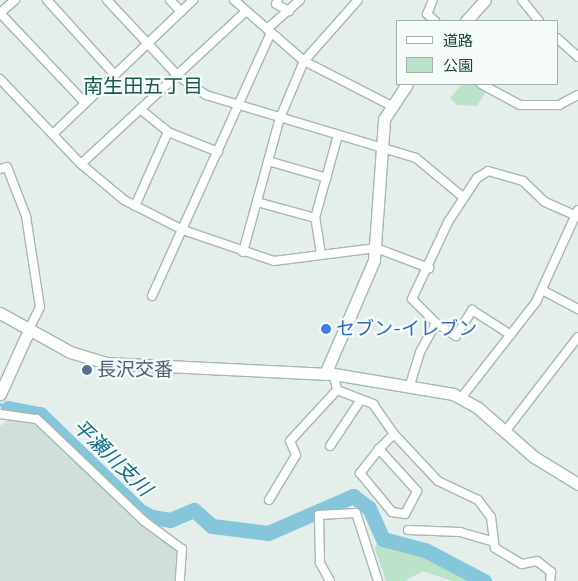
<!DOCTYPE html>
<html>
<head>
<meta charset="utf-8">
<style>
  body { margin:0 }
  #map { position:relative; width:578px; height:581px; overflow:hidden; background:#e4efeb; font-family:Mulish,"Noto Sans JP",sans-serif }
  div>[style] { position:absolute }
  .built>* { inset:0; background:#d1dfda }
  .green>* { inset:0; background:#bae3c9 }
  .stream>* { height:2.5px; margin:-1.25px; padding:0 1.25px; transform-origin:1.25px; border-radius:1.25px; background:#85c6da }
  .river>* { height:15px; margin:-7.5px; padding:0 7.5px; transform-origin:7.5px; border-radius:7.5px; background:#85c6da }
  .roads { filter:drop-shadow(1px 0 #a5b8b3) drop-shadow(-1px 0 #a5b8b3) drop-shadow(0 1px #a5b8b3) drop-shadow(0 -1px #a5b8b3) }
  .street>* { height:8px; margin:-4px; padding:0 4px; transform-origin:4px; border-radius:4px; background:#fff }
  .secondary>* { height:11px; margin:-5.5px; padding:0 5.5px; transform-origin:5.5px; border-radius:5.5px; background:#fff }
  .dots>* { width:14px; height:14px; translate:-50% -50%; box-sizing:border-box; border:2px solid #f5fbf8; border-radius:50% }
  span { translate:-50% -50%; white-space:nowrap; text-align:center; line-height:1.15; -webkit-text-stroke:4.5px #f5fbf8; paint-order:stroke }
  .shop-label { font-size:19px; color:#366cbe }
  .left { translate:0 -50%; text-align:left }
  .service-label { font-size:19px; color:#4e5e75 }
  .neighbourhood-label { font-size:20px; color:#19594f }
  .water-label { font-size:20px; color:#126a88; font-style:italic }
  .legend { position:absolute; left:396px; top:20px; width:162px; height:65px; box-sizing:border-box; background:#f5fbf8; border:1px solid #a0b1ad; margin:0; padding:6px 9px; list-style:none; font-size:15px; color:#20433d }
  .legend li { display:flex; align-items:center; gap:10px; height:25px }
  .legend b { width:25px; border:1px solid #a0b1ad }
</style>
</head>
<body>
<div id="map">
  <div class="built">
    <div style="clip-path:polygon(8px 420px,32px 421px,123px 508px,176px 550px,175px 581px,0 581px,0 426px)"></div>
  </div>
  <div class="green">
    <div style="clip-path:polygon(462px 84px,474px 84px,486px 92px,477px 106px,457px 105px,450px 98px)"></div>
    <div style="clip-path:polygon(388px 535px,436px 552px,476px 572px,478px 581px,452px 581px,423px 571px,405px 581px,386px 581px,375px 549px,378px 540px)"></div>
  </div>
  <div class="stream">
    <div style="left:0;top:404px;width:9px;rotate:27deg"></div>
  </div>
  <div class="river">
    <div style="left:8px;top:408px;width:33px;rotate:11deg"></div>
    <div style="left:40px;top:414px;width:139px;rotate:44.1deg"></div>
    <div style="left:140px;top:511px;width:13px;rotate:27deg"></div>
    <div style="left:152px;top:517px;width:18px;rotate:9deg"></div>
    <div style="left:170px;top:520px;width:26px;rotate:-23deg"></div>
    <div style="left:194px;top:510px;width:24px;rotate:42deg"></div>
    <div style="left:212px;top:526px;width:56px;rotate:7.1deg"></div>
    <div style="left:268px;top:533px;width:93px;rotate:-23.5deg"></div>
    <div style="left:353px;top:496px;width:20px;rotate:37deg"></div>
    <div style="left:369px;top:508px;width:34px;rotate:66deg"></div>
    <div style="left:383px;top:539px;width:43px;rotate:14.7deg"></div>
    <div style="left:425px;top:550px;width:67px;rotate:27.7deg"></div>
  </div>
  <div class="roads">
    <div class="street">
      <div style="left:47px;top:0;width:101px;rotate:47.8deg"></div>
      <div style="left:107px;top:0;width:104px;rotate:46.9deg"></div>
      <div style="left:178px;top:76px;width:34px;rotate:34deg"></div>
      <div style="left:206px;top:95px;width:219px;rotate:16.7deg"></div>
      <div style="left:416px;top:158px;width:61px;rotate:39.7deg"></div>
      <div style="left:170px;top:0;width:16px;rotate:47deg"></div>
      <div style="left:234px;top:0;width:93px;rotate:41.1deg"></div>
      <div style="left:304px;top:61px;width:97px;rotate:27.1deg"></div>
      <div style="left:278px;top:0;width:4px;rotate:117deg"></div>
      <div style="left:276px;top:4px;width:15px;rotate:28deg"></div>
      <div style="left:433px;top:0;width:15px;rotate:113deg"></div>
      <div style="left:427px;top:14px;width:11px;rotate:41deg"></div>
      <div style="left:522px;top:0;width:27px;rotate:51deg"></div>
      <div style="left:0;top:13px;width:124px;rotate:46.6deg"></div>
      <div style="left:0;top:13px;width:20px;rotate:-41deg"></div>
      <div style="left:267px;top:29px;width:44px;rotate:-41.3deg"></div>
      <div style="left:557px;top:38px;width:28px;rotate:42deg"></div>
      <div style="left:0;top:79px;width:117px;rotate:46.4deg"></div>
      <div style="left:81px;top:164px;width:56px;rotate:39.9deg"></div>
      <div style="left:124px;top:200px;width:66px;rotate:27deg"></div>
      <div style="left:183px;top:230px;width:96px;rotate:18.8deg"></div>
      <div style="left:274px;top:261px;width:103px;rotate:-7.3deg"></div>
      <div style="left:376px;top:248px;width:57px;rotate:20.7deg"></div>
      <div style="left:481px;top:84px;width:44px;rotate:28.3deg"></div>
      <div style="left:520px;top:105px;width:39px"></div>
      <div style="left:559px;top:105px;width:21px;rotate:-28deg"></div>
      <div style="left:140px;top:109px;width:36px;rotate:39deg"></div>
      <div style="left:168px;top:132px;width:54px;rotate:21.8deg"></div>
      <div style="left:53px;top:134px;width:194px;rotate:-43.7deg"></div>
      <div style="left:268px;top:161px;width:61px;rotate:16.1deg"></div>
      <div style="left:81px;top:164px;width:225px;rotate:-42.8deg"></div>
      <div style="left:0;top:169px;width:7px;rotate:-16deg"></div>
      <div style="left:7px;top:167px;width:53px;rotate:68.8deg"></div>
      <div style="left:26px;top:216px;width:92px;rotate:81.3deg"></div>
      <div style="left:40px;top:307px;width:25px;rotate:116deg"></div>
      <div style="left:257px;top:202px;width:60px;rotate:15.4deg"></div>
      <div style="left:135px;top:206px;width:81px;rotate:-66deg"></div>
      <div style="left:243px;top:252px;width:139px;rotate:-74.6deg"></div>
      <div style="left:280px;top:118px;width:62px;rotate:-67.2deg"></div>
      <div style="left:304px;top:61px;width:81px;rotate:-48.5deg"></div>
      <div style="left:321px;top:254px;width:36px;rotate:-99deg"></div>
      <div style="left:315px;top:218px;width:86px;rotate:-74.5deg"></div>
      <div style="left:542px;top:290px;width:41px;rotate:27.8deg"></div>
      <div style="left:152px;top:296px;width:289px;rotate:-65.7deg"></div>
      <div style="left:436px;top:323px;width:24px;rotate:33deg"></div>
      <div style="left:456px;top:336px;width:31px;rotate:-58deg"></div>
      <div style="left:472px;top:310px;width:46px;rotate:32.7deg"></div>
      <div style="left:410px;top:385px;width:34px;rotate:-73deg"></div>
      <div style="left:420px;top:352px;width:33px;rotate:-61deg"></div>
      <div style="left:436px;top:323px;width:34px;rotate:-135deg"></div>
      <div style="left:412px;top:299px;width:85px;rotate:-64.9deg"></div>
      <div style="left:448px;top:222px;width:53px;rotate:-56.6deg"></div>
      <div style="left:477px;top:178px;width:13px;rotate:-32deg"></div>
      <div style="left:488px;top:171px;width:36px;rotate:16deg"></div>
      <div style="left:523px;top:181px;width:30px;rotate:44deg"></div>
      <div style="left:545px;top:202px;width:36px;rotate:24deg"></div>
      <div style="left:337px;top:390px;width:39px;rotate:21deg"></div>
      <div style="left:373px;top:404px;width:37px;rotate:55deg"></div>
      <div style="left:394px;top:434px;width:21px;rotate:135deg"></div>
      <div style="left:379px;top:449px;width:31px;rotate:128deg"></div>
      <div style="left:360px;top:473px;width:50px;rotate:50.6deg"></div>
      <div style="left:392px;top:512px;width:13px;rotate:9deg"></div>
      <div style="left:405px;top:514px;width:26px;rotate:-62deg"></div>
      <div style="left:417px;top:491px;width:57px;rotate:-132.1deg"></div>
      <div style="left:461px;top:398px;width:122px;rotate:-52deg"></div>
      <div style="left:536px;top:302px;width:101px;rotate:-65.5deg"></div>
      <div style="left:0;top:414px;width:37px;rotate:8deg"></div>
      <div style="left:37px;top:419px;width:148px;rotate:43.6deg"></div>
      <div style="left:144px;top:521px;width:47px;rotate:36.4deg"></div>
      <div style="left:182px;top:549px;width:32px;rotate:94deg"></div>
      <div style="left:504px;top:433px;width:121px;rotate:-52.4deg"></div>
      <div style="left:394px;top:434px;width:64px;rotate:46.9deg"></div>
      <div style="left:438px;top:481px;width:44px;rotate:25.4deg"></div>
      <div style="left:478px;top:500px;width:21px;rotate:53deg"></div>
      <div style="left:491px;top:517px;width:31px;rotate:83deg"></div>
      <div style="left:495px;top:548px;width:31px;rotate:31deg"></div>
      <div style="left:522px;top:564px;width:15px;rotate:-11deg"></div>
      <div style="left:537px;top:561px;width:18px;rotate:38deg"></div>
      <div style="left:551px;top:572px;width:9px;rotate:96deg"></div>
      <div style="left:330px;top:446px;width:54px;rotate:-56.3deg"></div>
      <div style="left:269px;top:500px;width:52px;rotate:-59deg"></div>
      <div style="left:296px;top:455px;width:15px;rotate:-113deg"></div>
      <div style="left:290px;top:441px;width:69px;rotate:-47.3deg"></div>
      <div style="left:337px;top:390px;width:16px;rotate:-101deg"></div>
      <div style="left:408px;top:530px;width:52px;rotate:2.2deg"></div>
      <div style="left:460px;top:532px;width:32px;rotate:16deg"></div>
      <div style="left:330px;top:581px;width:21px;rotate:-119deg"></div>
      <div style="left:320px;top:563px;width:48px;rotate:-91.2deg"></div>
      <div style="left:319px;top:515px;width:37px;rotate:-3deg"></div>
      <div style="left:356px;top:513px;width:71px;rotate:72.1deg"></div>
    </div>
    <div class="secondary">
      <div style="left:466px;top:21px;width:28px;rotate:-48deg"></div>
      <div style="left:0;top:313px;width:80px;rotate:29.1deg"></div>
      <div style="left:70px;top:352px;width:38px;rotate:17deg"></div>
      <div style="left:106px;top:363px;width:228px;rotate:2.8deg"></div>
      <div style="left:334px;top:374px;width:121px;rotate:9.5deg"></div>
      <div style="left:453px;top:394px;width:29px;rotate:29deg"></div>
      <div style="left:478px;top:408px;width:74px;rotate:41.2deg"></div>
      <div style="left:534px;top:457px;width:52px;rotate:31.5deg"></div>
      <div style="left:325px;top:374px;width:124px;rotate:-66.7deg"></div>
      <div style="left:374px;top:260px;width:141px;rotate:-85.9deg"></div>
      <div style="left:384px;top:119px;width:42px;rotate:-56.7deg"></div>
      <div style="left:0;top:394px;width:70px;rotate:-65.6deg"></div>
    </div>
  </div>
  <div class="dots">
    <div style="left:326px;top:329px;background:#3f7fe0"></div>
    <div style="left:87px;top:370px;background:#5c6f8a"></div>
  </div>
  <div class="shop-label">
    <span class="left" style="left:336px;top:329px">セブン-イレブン</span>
  </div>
  <div class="service-label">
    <span class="left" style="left:97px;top:370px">長沢交番</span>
  </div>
  <div class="neighbourhood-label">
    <span style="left:143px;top:85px">南生田五丁目</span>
  </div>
  <div class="water-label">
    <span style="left:113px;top:457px;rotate:44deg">平瀬川支川</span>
  </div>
  <ul class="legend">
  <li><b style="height:6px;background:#fff"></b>道路</li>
  <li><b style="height:14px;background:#bae3c9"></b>公園</li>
  </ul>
</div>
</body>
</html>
